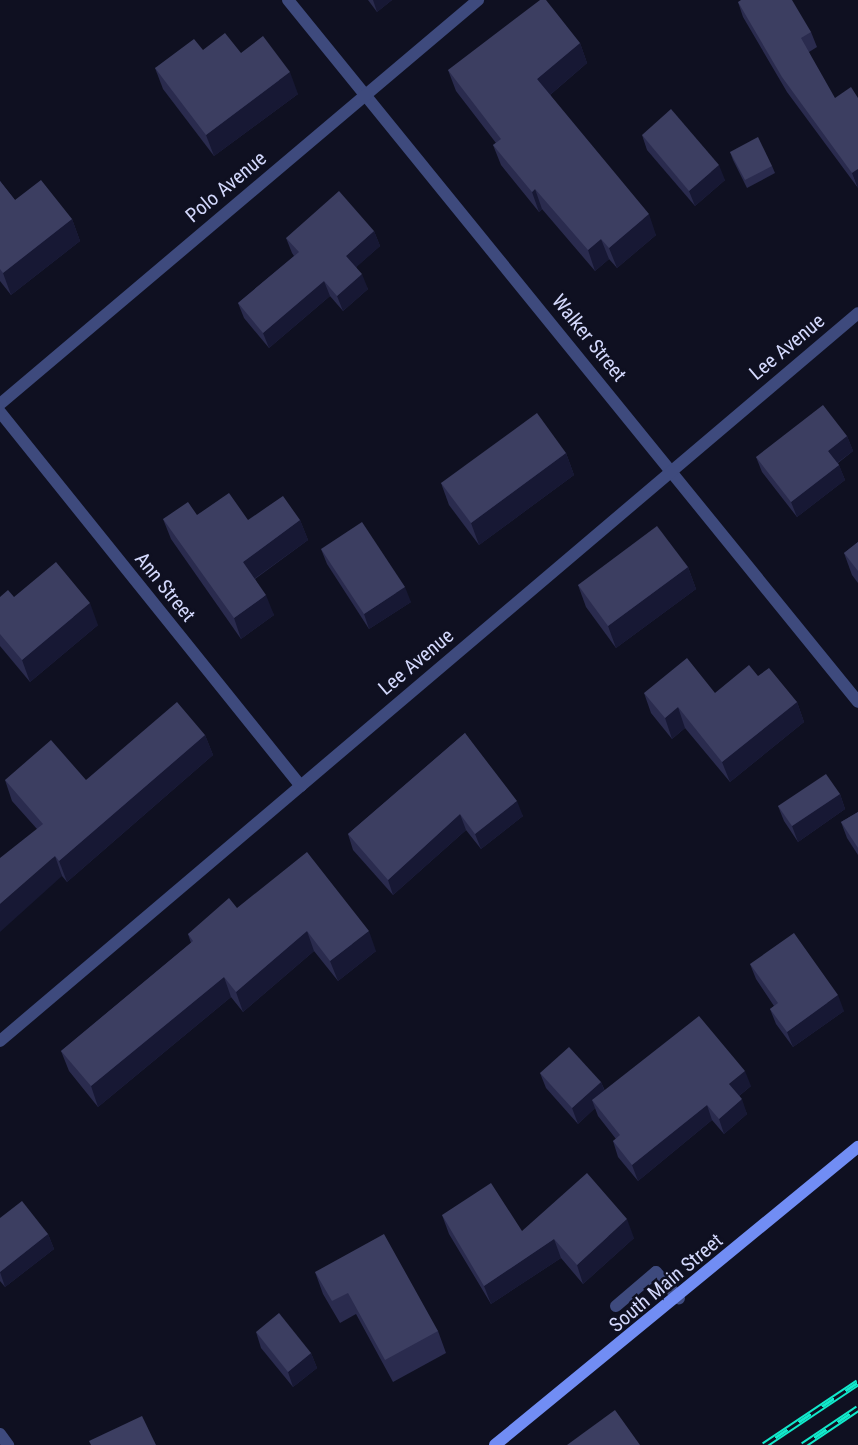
<!DOCTYPE html>
<html>
<head>
<meta charset="utf-8">
<style>
  body { margin:0 }
  #map { position:relative; width:858px; height:1445px; overflow:hidden; background:#0f1021; font-family:"Roboto Condensed",sans-serif }
  div>[style] { position:absolute }
  .service>* { height:12px; margin:-6px; padding:0 6px; transform-origin:6px; border-radius:6px; background:#3e4a7d }
  .minor>* { height:12px; margin:-6px; padding:0 6px; transform-origin:6px; border-radius:6px; background:#3e4a7d }
  .secondary>* { height:12px; margin:-6px; padding:0 6px; transform-origin:6px; border-radius:6px; background:#718df4 }
  .rail>* { height:7px; margin-top:-3.5px; transform-origin:0; background:repeating-linear-gradient(90deg,#0f1021 0 14px,#12e9cb 0 28px); box-sizing:border-box; border-block:2px solid #12e9cb }
  .wall>* { inset:0; background:#2a2b4e }
  .shaded-wall>* { inset:0; background:#171834 }
  .building>* { inset:0; background:#3c3e61 }
  span { translate:-50% -50%; white-space:nowrap; text-align:center; line-height:1.15; -webkit-text-stroke:5px #0f1021; paint-order:stroke }
  .street-label { font-size:20px; color:#d3d8fc }
</style>
</head>
<body>
<div id="map">
  <div class="service">
    <div style="left:616px;top:1306px;width:52px;rotate:-40.4deg"></div>
    <div style="left:656px;top:1272px;width:35px;rotate:49deg"></div>
  </div>
  <div class="minor">
    <div style="left:288px;top:0;width:904px;rotate:50.92deg"></div>
    <div style="left:0;top:404px;width:626px;rotate:-40.2deg"></div>
    <div style="left:0;top:412px;width:480px;rotate:51.2deg"></div>
    <div style="left:0;top:1041px;width:1125px;rotate:-40.31deg"></div>
    <div style="left:0;top:1434px;width:14px;rotate:54deg"></div>
  </div>
  <div class="secondary">
    <div style="left:495px;top:1445px;width:470px;rotate:-39.4deg"></div>
  </div>
  <div class="rail">
    <div style="left:764px;top:1445px;width:113px;rotate:-33.8deg"></div>
    <div style="left:803px;top:1445px;width:66px;rotate:-33.9deg"></div>
  </div>
  <div class="wall">
    <div style="clip-path:polygon(368px 0,392px 0,377px 12px)"></div>
    <div style="clip-path:polygon(738px 2px,811px 32px,817px 47px,809px 52px,858px 188px,787px 92px,743px 17px)"></div>
    <div style="clip-path:polygon(580px 43px,587px 63px,550px 95px,656px 235px,617px 268px,609px 259px,595px 271px,542px 209px,539px 212px,501px 165px,493px 145px,496px 143px,456px 91px,448px 70px)"></div>
    <div style="clip-path:polygon(203px 50px,241px 53px,298px 94px,214px 156px,163px 89px,155px 68px)"></div>
    <div style="clip-path:polygon(642px 135px,725px 180px,695px 206px,647px 150px)"></div>
    <div style="clip-path:polygon(730px 152px,772px 166px,775px 173px,747px 188px,733px 160px)"></div>
    <div style="clip-path:polygon(0 181px,15px 200px,72px 219px,80px 241px,11px 295px,0 281px)"></div>
    <div style="clip-path:polygon(374px 231px,380px 246px,356px 267px,368px 289px,343px 311px,330px 296px,269px 348px,244px 318px,238px 303px,294px 256px,292px 253px,286px 238px)"></div>
    <div style="clip-path:polygon(847px 436px,853px 451px,838px 463px,845px 480px,797px 517px,762px 472px,756px 457px)"></div>
    <div style="clip-path:polygon(566px 453px,574px 475px,479px 545px,449px 505px,441px 483px)"></div>
    <div style="clip-path:polygon(197px 515px,248px 520px,300px 520px,308px 540px,255px 579px,274px 615px,241px 639px,171px 539px,163px 519px)"></div>
    <div style="clip-path:polygon(858px 542px,858px 583px,852px 575px,844px 553px)"></div>
    <div style="clip-path:polygon(321px 549px,411px 602px,369px 629px,327px 564px)"></div>
    <div style="clip-path:polygon(688px 567px,696px 589px,616px 648px,586px 607px,578px 585px)"></div>
    <div style="clip-path:polygon(0 597px,14px 597px,98px 625px,30px 682px,0 646px)"></div>
    <div style="clip-path:polygon(758px 676px,797px 702px,804px 722px,730px 782px,685px 728px,672px 739px,651px 713px,644px 693px,715px 693px)"></div>
    <div style="clip-path:polygon(465px 733px,523px 816px,481px 849px,466px 830px,393px 895px,353px 850px,348px 834px)"></div>
    <div style="clip-path:polygon(205px 735px,213px 755px,67px 882px,62px 876px,37px 829px,12px 801px,5px 780px,86px 780px)"></div>
    <div style="clip-path:polygon(840px 794px,845px 809px,798px 842px,784px 821px,778px 806px)"></div>
    <div style="clip-path:polygon(858px 812px,858px 855px,847px 838px,841px 822px)"></div>
    <div style="clip-path:polygon(237px 908px,376px 951px,338px 981px,314px 951px,243px 1012px,231px 997px,98px 1107px,69px 1071px,61px 1051px,191px 943px,188px 934px)"></div>
    <div style="clip-path:polygon(750px 964px,844px 1011px,793px 1047px,776px 1024px,770px 1009px,774px 1006px,756px 979px)"></div>
    <div style="clip-path:polygon(540px 1073px,601px 1082px,605px 1091px,751px 1086px,739px 1096px,747px 1114px,724px 1134px,712px 1120px,638px 1181px,618px 1157px,613px 1141px,616px 1139px,598px 1116px,595px 1108px,578px 1124px,546px 1088px)"></div>
    <div style="clip-path:polygon(442px 1215px,522px 1231px,634px 1238px,583px 1284px,561px 1258px,491px 1304px,449px 1234px)"></div>
    <div style="clip-path:polygon(0 1218px,48px 1234px,54px 1249px,5px 1287px,0 1281px)"></div>
    <div style="clip-path:polygon(315px 1272px,438px 1331px,446px 1353px,393px 1382px,356px 1314px,340px 1323px,323px 1294px)"></div>
    <div style="clip-path:polygon(256px 1332px,311px 1353px,317px 1368px,293px 1387px,261px 1348px)"></div>
  </div>
  <div class="shaded-wall">
    <div style="clip-path:polygon(373px 0,392px 0,377px 12px)"></div>
    <div style="clip-path:polygon(580px 43px,587px 63px,544px 100px,537px 79px)"></div>
    <div style="clip-path:polygon(290px 72px,298px 94px,214px 156px,206px 135px)"></div>
    <div style="clip-path:polygon(719px 165px,725px 180px,695px 206px,689px 191px)"></div>
    <div style="clip-path:polygon(858px 169px,858px 188px,852px 173px)"></div>
    <div style="clip-path:polygon(535px 189px,542px 209px,539px 212px,532px 192px)"></div>
    <div style="clip-path:polygon(649px 214px,656px 235px,617px 268px,609px 248px)"></div>
    <div style="clip-path:polygon(72px 219px,80px 241px,11px 295px,3px 273px)"></div>
    <div style="clip-path:polygon(374px 231px,380px 246px,352px 271px,346px 256px)"></div>
    <div style="clip-path:polygon(601px 239px,609px 259px,595px 271px,588px 250px)"></div>
    <div style="clip-path:polygon(362px 274px,368px 289px,343px 311px,337px 296px)"></div>
    <div style="clip-path:polygon(324px 281px,330px 296px,269px 348px,263px 333px)"></div>
    <div style="clip-path:polygon(847px 436px,853px 451px,833px 466px,828px 451px)"></div>
    <div style="clip-path:polygon(566px 453px,574px 475px,479px 545px,471px 523px)"></div>
    <div style="clip-path:polygon(839px 465px,845px 480px,797px 517px,791px 502px)"></div>
    <div style="clip-path:polygon(300px 520px,308px 540px,250px 582px,243px 562px)"></div>
    <div style="clip-path:polygon(688px 567px,696px 589px,616px 648px,608px 626px)"></div>
    <div style="clip-path:polygon(405px 587px,411px 602px,369px 629px,364px 614px)"></div>
    <div style="clip-path:polygon(266px 595px,274px 615px,241px 639px,234px 618px)"></div>
    <div style="clip-path:polygon(90px 603px,98px 625px,30px 682px,22px 660px)"></div>
    <div style="clip-path:polygon(797px 702px,804px 722px,730px 782px,722px 762px)"></div>
    <div style="clip-path:polygon(678px 707px,685px 728px,672px 739px,665px 718px)"></div>
    <div style="clip-path:polygon(205px 735px,213px 755px,67px 882px,59px 861px)"></div>
    <div style="clip-path:polygon(840px 794px,845px 809px,798px 842px,792px 826px)"></div>
    <div style="clip-path:polygon(517px 801px,523px 816px,481px 849px,475px 834px)"></div>
    <div style="clip-path:polygon(460px 814px,466px 830px,393px 895px,388px 880px)"></div>
    <div style="clip-path:polygon(55px 856px,62px 876px,0 932px,0 904px)"></div>
    <div style="clip-path:polygon(307px 931px,314px 951px,243px 1012px,236px 992px)"></div>
    <div style="clip-path:polygon(369px 931px,376px 951px,338px 981px,330px 961px)"></div>
    <div style="clip-path:polygon(224px 977px,231px 997px,98px 1107px,91px 1086px)"></div>
    <div style="clip-path:polygon(838px 995px,844px 1011px,793px 1047px,787px 1032px)"></div>
    <div style="clip-path:polygon(745px 1071px,751px 1086px,735px 1099px,729px 1084px)"></div>
    <div style="clip-path:polygon(601px 1082px,607px 1097px,592px 1100px,595px 1108px,578px 1124px,572px 1108px)"></div>
    <div style="clip-path:polygon(742px 1099px,747px 1114px,724px 1134px,719px 1119px)"></div>
    <div style="clip-path:polygon(707px 1105px,712px 1120px,638px 1181px,632px 1165px)"></div>
    <div style="clip-path:polygon(627px 1219px,634px 1238px,583px 1284px,577px 1265px)"></div>
    <div style="clip-path:polygon(48px 1234px,54px 1249px,5px 1287px,0 1272px)"></div>
    <div style="clip-path:polygon(554px 1239px,561px 1258px,491px 1304px,484px 1286px)"></div>
    <div style="clip-path:polygon(311px 1353px,317px 1368px,293px 1387px,288px 1372px)"></div>
  </div>
  <div class="building">
    <div style="clip-path:polygon(540px 0,546px 0,580px 43px,537px 79px,649px 214px,609px 248px,601px 239px,588px 250px,535px 189px,532px 192px,493px 145px,501px 139px,448px 70px)"></div>
    <div style="clip-path:polygon(741px 0,792px 0,811px 32px,801px 38px,835px 98px,851px 87px,858px 98px,858px 169px,852px 173px,782px 77px,738px 2px)"></div>
    <div style="clip-path:polygon(225px 33px,241px 53px,263px 36px,290px 72px,206px 135px,155px 68px,194px 39px,203px 50px)"></div>
    <div style="clip-path:polygon(671px 109px,719px 165px,689px 191px,642px 135px)"></div>
    <div style="clip-path:polygon(758px 137px,772px 166px,745px 180px,730px 152px)"></div>
    <div style="clip-path:polygon(41px 180px,72px 219px,3px 273px,0 269px,0 181px,15px 200px)"></div>
    <div style="clip-path:polygon(339px 191px,374px 231px,346px 256px,362px 274px,337px 296px,324px 281px,263px 333px,238px 303px,299px 252px,286px 238px)"></div>
    <div style="clip-path:polygon(823px 405px,847px 436px,828px 451px,839px 465px,791px 502px,756px 457px)"></div>
    <div style="clip-path:polygon(537px 413px,566px 453px,471px 523px,441px 483px)"></div>
    <div style="clip-path:polygon(229px 493px,248px 520px,283px 496px,300px 520px,243px 562px,266px 595px,234px 618px,163px 519px,188px 502px,197px 515px)"></div>
    <div style="clip-path:polygon(362px 522px,405px 587px,364px 614px,321px 549px)"></div>
    <div style="clip-path:polygon(657px 526px,688px 567px,608px 626px,578px 585px)"></div>
    <div style="clip-path:polygon(858px 542px,858px 571px,844px 553px)"></div>
    <div style="clip-path:polygon(56px 562px,90px 603px,22px 660px,0 634px,0 597px,8px 590px,14px 597px)"></div>
    <div style="clip-path:polygon(687px 658px,715px 693px,749px 665px,758px 676px,769px 668px,797px 702px,722px 762px,678px 707px,665px 718px,644px 693px)"></div>
    <div style="clip-path:polygon(177px 702px,205px 735px,59px 861px,55px 856px,0 904px,0 858px,43px 824px,5px 780px,51px 740px,86px 780px)"></div>
    <div style="clip-path:polygon(465px 733px,517px 801px,475px 834px,460px 814px,388px 880px,348px 834px)"></div>
    <div style="clip-path:polygon(826px 774px,840px 794px,792px 826px,778px 806px)"></div>
    <div style="clip-path:polygon(858px 812px,858px 848px,841px 822px)"></div>
    <div style="clip-path:polygon(307px 852px,369px 931px,330px 961px,307px 931px,236px 992px,224px 977px,91px 1086px,61px 1051px,193px 941px,188px 934px,229px 898px,237px 908px)"></div>
    <div style="clip-path:polygon(794px 933px,838px 995px,787px 1032px,770px 1009px,778px 1003px,750px 964px)"></div>
    <div style="clip-path:polygon(699px 1016px,745px 1071px,729px 1084px,742px 1099px,719px 1119px,707px 1105px,632px 1165px,613px 1141px,620px 1135px,592px 1100px)"></div>
    <div style="clip-path:polygon(569px 1047px,601px 1082px,572px 1108px,540px 1073px)"></div>
    <div style="clip-path:polygon(587px 1173px,627px 1219px,577px 1265px,554px 1239px,484px 1286px,442px 1215px,491px 1183px,522px 1231px)"></div>
    <div style="clip-path:polygon(22px 1201px,48px 1234px,0 1272px,0 1218px)"></div>
    <div style="clip-path:polygon(384px 1234px,438px 1331px,385px 1360px,348px 1293px,332px 1301px,315px 1272px)"></div>
    <div style="clip-path:polygon(279px 1313px,311px 1353px,288px 1372px,256px 1332px)"></div>
    <div style="clip-path:polygon(615px 1410px,640px 1445px,567px 1445px)"></div>
    <div style="clip-path:polygon(142px 1416px,156px 1445px,91px 1445px,89px 1441px)"></div>
  </div>
  <div class="street-label">
    <span style="left:226px;top:187px;rotate:-40deg">Polo Avenue</span>
    <span style="left:589px;top:338px;rotate:51deg">Walker Street</span>
    <span style="left:787px;top:347px;rotate:-40deg">Lee Avenue</span>
    <span style="left:165px;top:587px;rotate:51deg">Ann Street</span>
    <span style="left:416px;top:662px;rotate:-40deg">Lee Avenue</span>
    <span style="left:666px;top:1283px;rotate:-40deg">South Main Street</span>
  </div>
</div>
</body>
</html>
